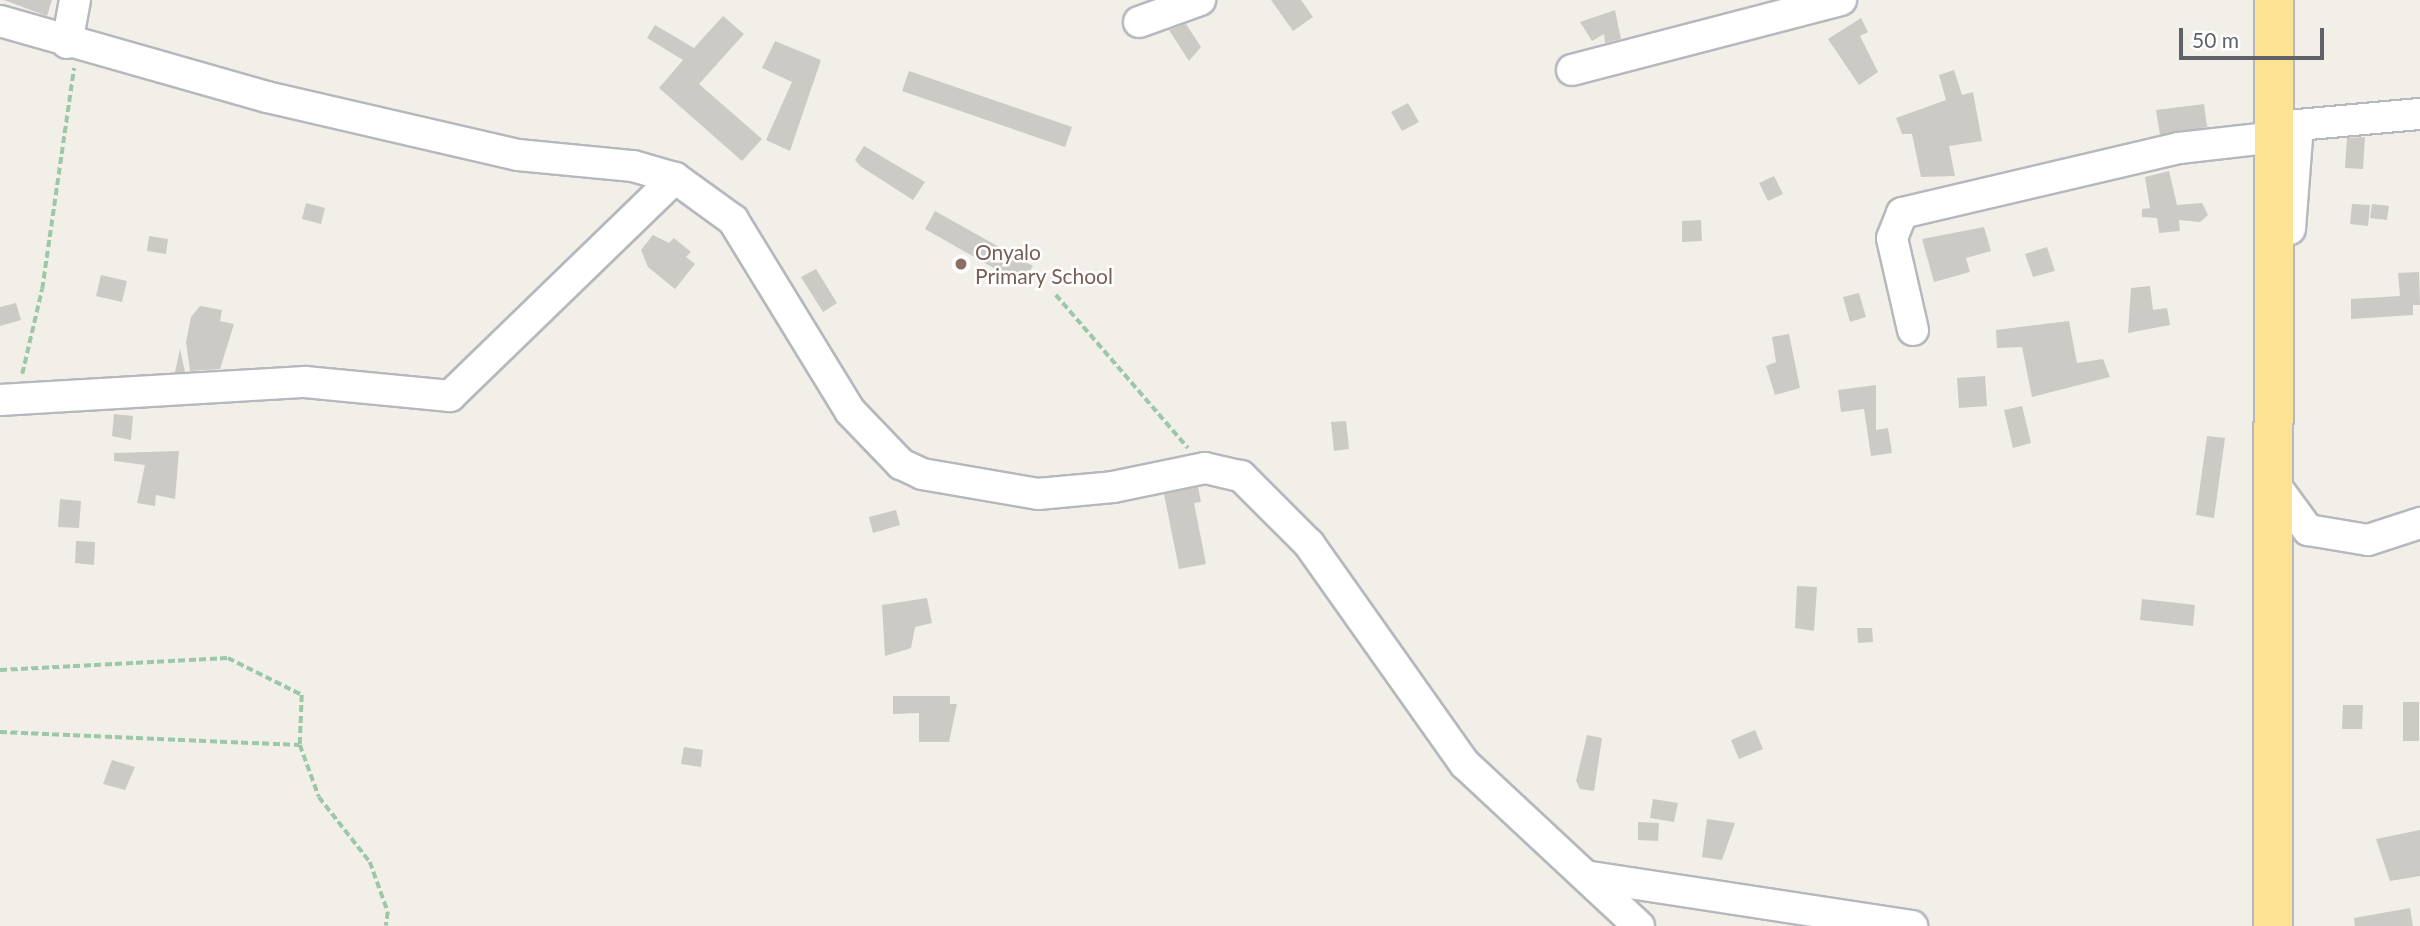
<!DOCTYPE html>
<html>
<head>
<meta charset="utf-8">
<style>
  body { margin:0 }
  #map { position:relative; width:2420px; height:926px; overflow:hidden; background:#f1efe8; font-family:Lato,sans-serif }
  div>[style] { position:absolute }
  .building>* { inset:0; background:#cccac5 }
  .path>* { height:3.5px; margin-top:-1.75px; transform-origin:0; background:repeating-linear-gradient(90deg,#9cc7a9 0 7px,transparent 0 10.5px) }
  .roads { filter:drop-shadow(2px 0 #b5b8bc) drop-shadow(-2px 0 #b5b8bc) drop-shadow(0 2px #b5b8bc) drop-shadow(0 -2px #b5b8bc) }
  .minor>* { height:30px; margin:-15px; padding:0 15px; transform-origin:15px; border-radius:15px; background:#fff }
  .highway>* { height:38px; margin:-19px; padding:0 19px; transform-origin:19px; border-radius:19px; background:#fde293 }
  .dots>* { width:19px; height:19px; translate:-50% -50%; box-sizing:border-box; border:4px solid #fff; border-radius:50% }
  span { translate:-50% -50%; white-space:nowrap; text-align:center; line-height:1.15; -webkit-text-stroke:5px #fff; paint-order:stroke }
  .education-label { font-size:21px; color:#785e54 }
  .left { translate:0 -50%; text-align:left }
  .scale { position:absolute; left:2179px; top:28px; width:145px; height:32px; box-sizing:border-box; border:4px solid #5f6368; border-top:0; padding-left:9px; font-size:21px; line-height:24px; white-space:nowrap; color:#5f6368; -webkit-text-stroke:5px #fff; paint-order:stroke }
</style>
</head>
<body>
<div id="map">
  <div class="building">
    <div style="clip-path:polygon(4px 0,52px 0,47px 16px)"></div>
    <div style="clip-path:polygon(1271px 0,1301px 0,1313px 17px,1293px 31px)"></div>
    <div style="clip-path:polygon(1615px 10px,1621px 39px,1605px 43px,1604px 34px,1592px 41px,1580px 22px)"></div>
    <div style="clip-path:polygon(723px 16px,744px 34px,699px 84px,762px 139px,742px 161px,659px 88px,683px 60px,647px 38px,655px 25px,694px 48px)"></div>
    <div style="clip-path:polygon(1861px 18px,1868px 32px,1860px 36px,1878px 72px,1859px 85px,1828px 39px)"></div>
    <div style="clip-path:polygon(1186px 24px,1201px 47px,1189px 61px,1169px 30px)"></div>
    <div style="clip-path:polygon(775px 41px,821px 60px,790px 151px,766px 140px,792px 82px,762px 68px)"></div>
    <div style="clip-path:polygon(1954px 70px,1962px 95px,1973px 92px,1982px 141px,1949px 146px,1955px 176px,1921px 177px,1912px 134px,1902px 134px,1896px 118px,1946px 100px,1939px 75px)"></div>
    <div style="clip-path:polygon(909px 71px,1072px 127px,1065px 147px,902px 91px)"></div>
    <div style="clip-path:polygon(1408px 103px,1419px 122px,1402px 131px,1391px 112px)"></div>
    <div style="clip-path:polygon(2204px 104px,2207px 127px,2160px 135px,2156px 110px)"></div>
    <div style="clip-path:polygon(2365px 137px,2363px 169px,2345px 168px,2347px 138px)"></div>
    <div style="clip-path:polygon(864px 146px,925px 182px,913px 200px,860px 166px,855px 160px)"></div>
    <div style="clip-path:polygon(2169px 171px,2177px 205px,2202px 203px,2208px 215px,2200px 222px,2179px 220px,2180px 231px,2159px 233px,2157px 218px,2142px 217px,2142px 209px,2150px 208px,2145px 177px)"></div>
    <div style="clip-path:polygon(1774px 176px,1783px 194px,1768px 201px,1759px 183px)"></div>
    <div style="clip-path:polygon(306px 203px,325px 208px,321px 224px,302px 219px)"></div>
    <div style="clip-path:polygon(2352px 204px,2370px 205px,2368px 226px,2350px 224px)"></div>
    <div style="clip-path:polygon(2372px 204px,2389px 206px,2387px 220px,2370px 218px)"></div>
    <div style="clip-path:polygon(935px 211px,1033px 266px,1022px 284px,925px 229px)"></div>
    <div style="clip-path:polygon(1701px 220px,1702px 241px,1682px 242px,1682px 221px)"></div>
    <div style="clip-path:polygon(1984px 227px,1991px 251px,1966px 258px,1970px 272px,1934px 282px,1922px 239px)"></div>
    <div style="clip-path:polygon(653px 235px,669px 243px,674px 238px,691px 252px,686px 257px,695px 264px,675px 289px,648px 267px,641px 250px)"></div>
    <div style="clip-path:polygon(149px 236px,168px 239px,166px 254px,147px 251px)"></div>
    <div style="clip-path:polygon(2047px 247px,2055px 271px,2033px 277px,2025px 254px)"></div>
    <div style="clip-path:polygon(816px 269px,837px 303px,823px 312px,801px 277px)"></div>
    <div style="clip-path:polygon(2419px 272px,2420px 305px,2413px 305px,2413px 315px,2351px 319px,2351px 299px,2400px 296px,2398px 273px)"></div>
    <div style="clip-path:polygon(101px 275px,127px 281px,122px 302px,96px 296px)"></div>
    <div style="clip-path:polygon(2150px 286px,2153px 310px,2167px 308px,2170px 325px,2128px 333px,2131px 288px)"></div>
    <div style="clip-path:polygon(1859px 293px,1866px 317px,1850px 322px,1843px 297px)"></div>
    <div style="clip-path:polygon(16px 303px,21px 320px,0 326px,0 307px)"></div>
    <div style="clip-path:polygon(200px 306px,222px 310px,220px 321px,234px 324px,220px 369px,190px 371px,186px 342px,191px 317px)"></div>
    <div style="clip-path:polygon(2069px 321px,2077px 363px,2103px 359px,2110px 377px,2032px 397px,2022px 347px,1997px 348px,1996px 330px)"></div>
    <div style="clip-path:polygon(1789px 334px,1800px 388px,1775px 395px,1766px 366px,1776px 362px,1772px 337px)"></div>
    <div style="clip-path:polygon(180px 349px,185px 372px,175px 372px)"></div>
    <div style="clip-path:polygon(1985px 376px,1987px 406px,1959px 408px,1957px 378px)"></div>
    <div style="clip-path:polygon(1876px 385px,1876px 430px,1888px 428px,1892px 453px,1871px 456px,1864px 409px,1841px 412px,1838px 390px)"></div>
    <div style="clip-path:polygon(2022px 406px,2031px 443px,2013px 448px,2004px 410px)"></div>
    <div style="clip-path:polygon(114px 414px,133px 416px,131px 440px,112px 436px)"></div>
    <div style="clip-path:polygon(1346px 421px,1349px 449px,1334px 451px,1331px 422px)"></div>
    <div style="clip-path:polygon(2207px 436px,2225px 438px,2214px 518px,2196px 515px)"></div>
    <div style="clip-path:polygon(179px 451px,175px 499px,156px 495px,155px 506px,137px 503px,145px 465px,114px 461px,114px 453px)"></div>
    <div style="clip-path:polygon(1198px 487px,1201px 502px,1194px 503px,1206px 564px,1179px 569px,1164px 494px)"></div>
    <div style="clip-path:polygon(60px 499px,81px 501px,79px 528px,58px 527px)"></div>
    <div style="clip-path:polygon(896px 510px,900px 525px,873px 533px,869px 517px)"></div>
    <div style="clip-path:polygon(76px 541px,95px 542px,94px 565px,75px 563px)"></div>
    <div style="clip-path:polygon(1797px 586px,1817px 587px,1814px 631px,1795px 628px)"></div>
    <div style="clip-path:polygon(927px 598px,932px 623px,915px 627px,911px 648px,885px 656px,882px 605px)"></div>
    <div style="clip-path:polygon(2142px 599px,2195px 605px,2193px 626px,2140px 620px)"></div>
    <div style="clip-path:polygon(1857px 628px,1872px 628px,1873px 642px,1858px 643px)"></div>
    <div style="clip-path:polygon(893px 696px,950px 696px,950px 704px,957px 704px,949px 742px,919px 742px,919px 713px,893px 714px)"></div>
    <div style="clip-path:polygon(2403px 702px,2419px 702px,2419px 741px,2403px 741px)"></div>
    <div style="clip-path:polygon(2343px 705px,2363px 705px,2362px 729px,2342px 729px)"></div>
    <div style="clip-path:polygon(1755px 730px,1763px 749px,1739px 759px,1731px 740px)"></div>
    <div style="clip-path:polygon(1587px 735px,1602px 738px,1594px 791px,1580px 789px,1576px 781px)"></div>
    <div style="clip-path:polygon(684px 747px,703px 750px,701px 767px,681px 764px)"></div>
    <div style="clip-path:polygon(112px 760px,135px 767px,125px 790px,103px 784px)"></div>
    <div style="clip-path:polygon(1653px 799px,1678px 803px,1674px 822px,1650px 818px)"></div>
    <div style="clip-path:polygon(1707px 819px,1735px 823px,1722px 860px,1702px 857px)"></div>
    <div style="clip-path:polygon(1638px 822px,1659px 823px,1658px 841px,1638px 840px)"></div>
    <div style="clip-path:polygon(2420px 830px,2420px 876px,2390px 881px,2376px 839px)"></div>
    <div style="clip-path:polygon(2410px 908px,2413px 926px,2355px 926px,2354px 918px)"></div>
  </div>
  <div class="path">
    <div style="left:1056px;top:295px;width:202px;rotate:49.2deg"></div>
    <div style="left:22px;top:374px;width:87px;rotate:-76.8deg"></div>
    <div style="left:42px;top:289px;width:223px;rotate:-81.8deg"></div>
    <div style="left:0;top:670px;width:228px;rotate:-3deg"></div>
    <div style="left:228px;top:658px;width:83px;rotate:26.6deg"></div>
    <div style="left:302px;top:695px;width:50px;rotate:92.3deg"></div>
    <div style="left:300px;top:745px;width:55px;rotate:69.9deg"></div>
    <div style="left:319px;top:797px;width:83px;rotate:51.9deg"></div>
    <div style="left:370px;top:862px;width:53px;rotate:70.2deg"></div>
    <div style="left:388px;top:912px;width:14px;rotate:98deg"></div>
    <div style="left:0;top:732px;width:300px;rotate:2.5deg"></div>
  </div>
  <div class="roads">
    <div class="minor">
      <div style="left:0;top:21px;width:278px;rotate:15.9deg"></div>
      <div style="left:267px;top:97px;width:258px;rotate:13deg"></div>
      <div style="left:518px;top:155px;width:116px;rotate:5.5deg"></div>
      <div style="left:633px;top:166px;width:44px;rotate:15.9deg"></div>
      <div style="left:675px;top:178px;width:72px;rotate:35.9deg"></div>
      <div style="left:733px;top:220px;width:224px;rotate:58.5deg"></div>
      <div style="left:850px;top:411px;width:74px;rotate:46.1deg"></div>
      <div style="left:901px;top:464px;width:23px;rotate:25deg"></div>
      <div style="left:922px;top:474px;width:118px;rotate:9.8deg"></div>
      <div style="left:1038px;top:494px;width:75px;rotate:-5.3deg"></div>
      <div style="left:1113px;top:487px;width:94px;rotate:-11.7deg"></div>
      <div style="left:1205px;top:468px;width:37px;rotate:13deg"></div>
      <div style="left:1241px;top:476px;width:96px;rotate:45deg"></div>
      <div style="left:1309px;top:544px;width:270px;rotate:54.7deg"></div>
      <div style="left:1465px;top:764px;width:238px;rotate:43deg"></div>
      <div style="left:1139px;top:22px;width:65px;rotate:-19.8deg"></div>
      <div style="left:67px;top:43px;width:44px;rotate:-79.5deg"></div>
      <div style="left:1572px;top:70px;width:278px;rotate:-14.6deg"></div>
      <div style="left:2290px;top:229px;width:104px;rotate:-85.6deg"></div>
      <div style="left:2298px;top:125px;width:122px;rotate:-5.2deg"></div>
      <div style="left:1913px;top:330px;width:94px;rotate:-102.9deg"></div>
      <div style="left:1892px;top:238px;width:27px;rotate:-68deg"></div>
      <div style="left:1902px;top:213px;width:285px;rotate:-13.2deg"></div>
      <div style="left:2179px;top:148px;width:99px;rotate:-6.4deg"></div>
      <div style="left:0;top:400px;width:306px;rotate:-3.4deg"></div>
      <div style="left:305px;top:382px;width:146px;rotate:5.5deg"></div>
      <div style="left:450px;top:396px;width:313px;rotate:-44.1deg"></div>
      <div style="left:2272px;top:481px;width:61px;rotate:53.7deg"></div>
      <div style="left:2308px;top:530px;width:61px;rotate:9.5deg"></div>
      <div style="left:2368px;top:540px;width:55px;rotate:-18.1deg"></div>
      <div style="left:1591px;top:877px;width:325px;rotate:8.7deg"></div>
    </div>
    <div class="highway">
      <div style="left:2273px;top:926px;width:926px;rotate:-89.94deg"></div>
    </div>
  </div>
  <div class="dots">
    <div style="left:961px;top:264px;background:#8d6e63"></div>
  </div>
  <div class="education-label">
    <span class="left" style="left:975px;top:264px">Onyalo<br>Primary School</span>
  </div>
  <div class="scale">50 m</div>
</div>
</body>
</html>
